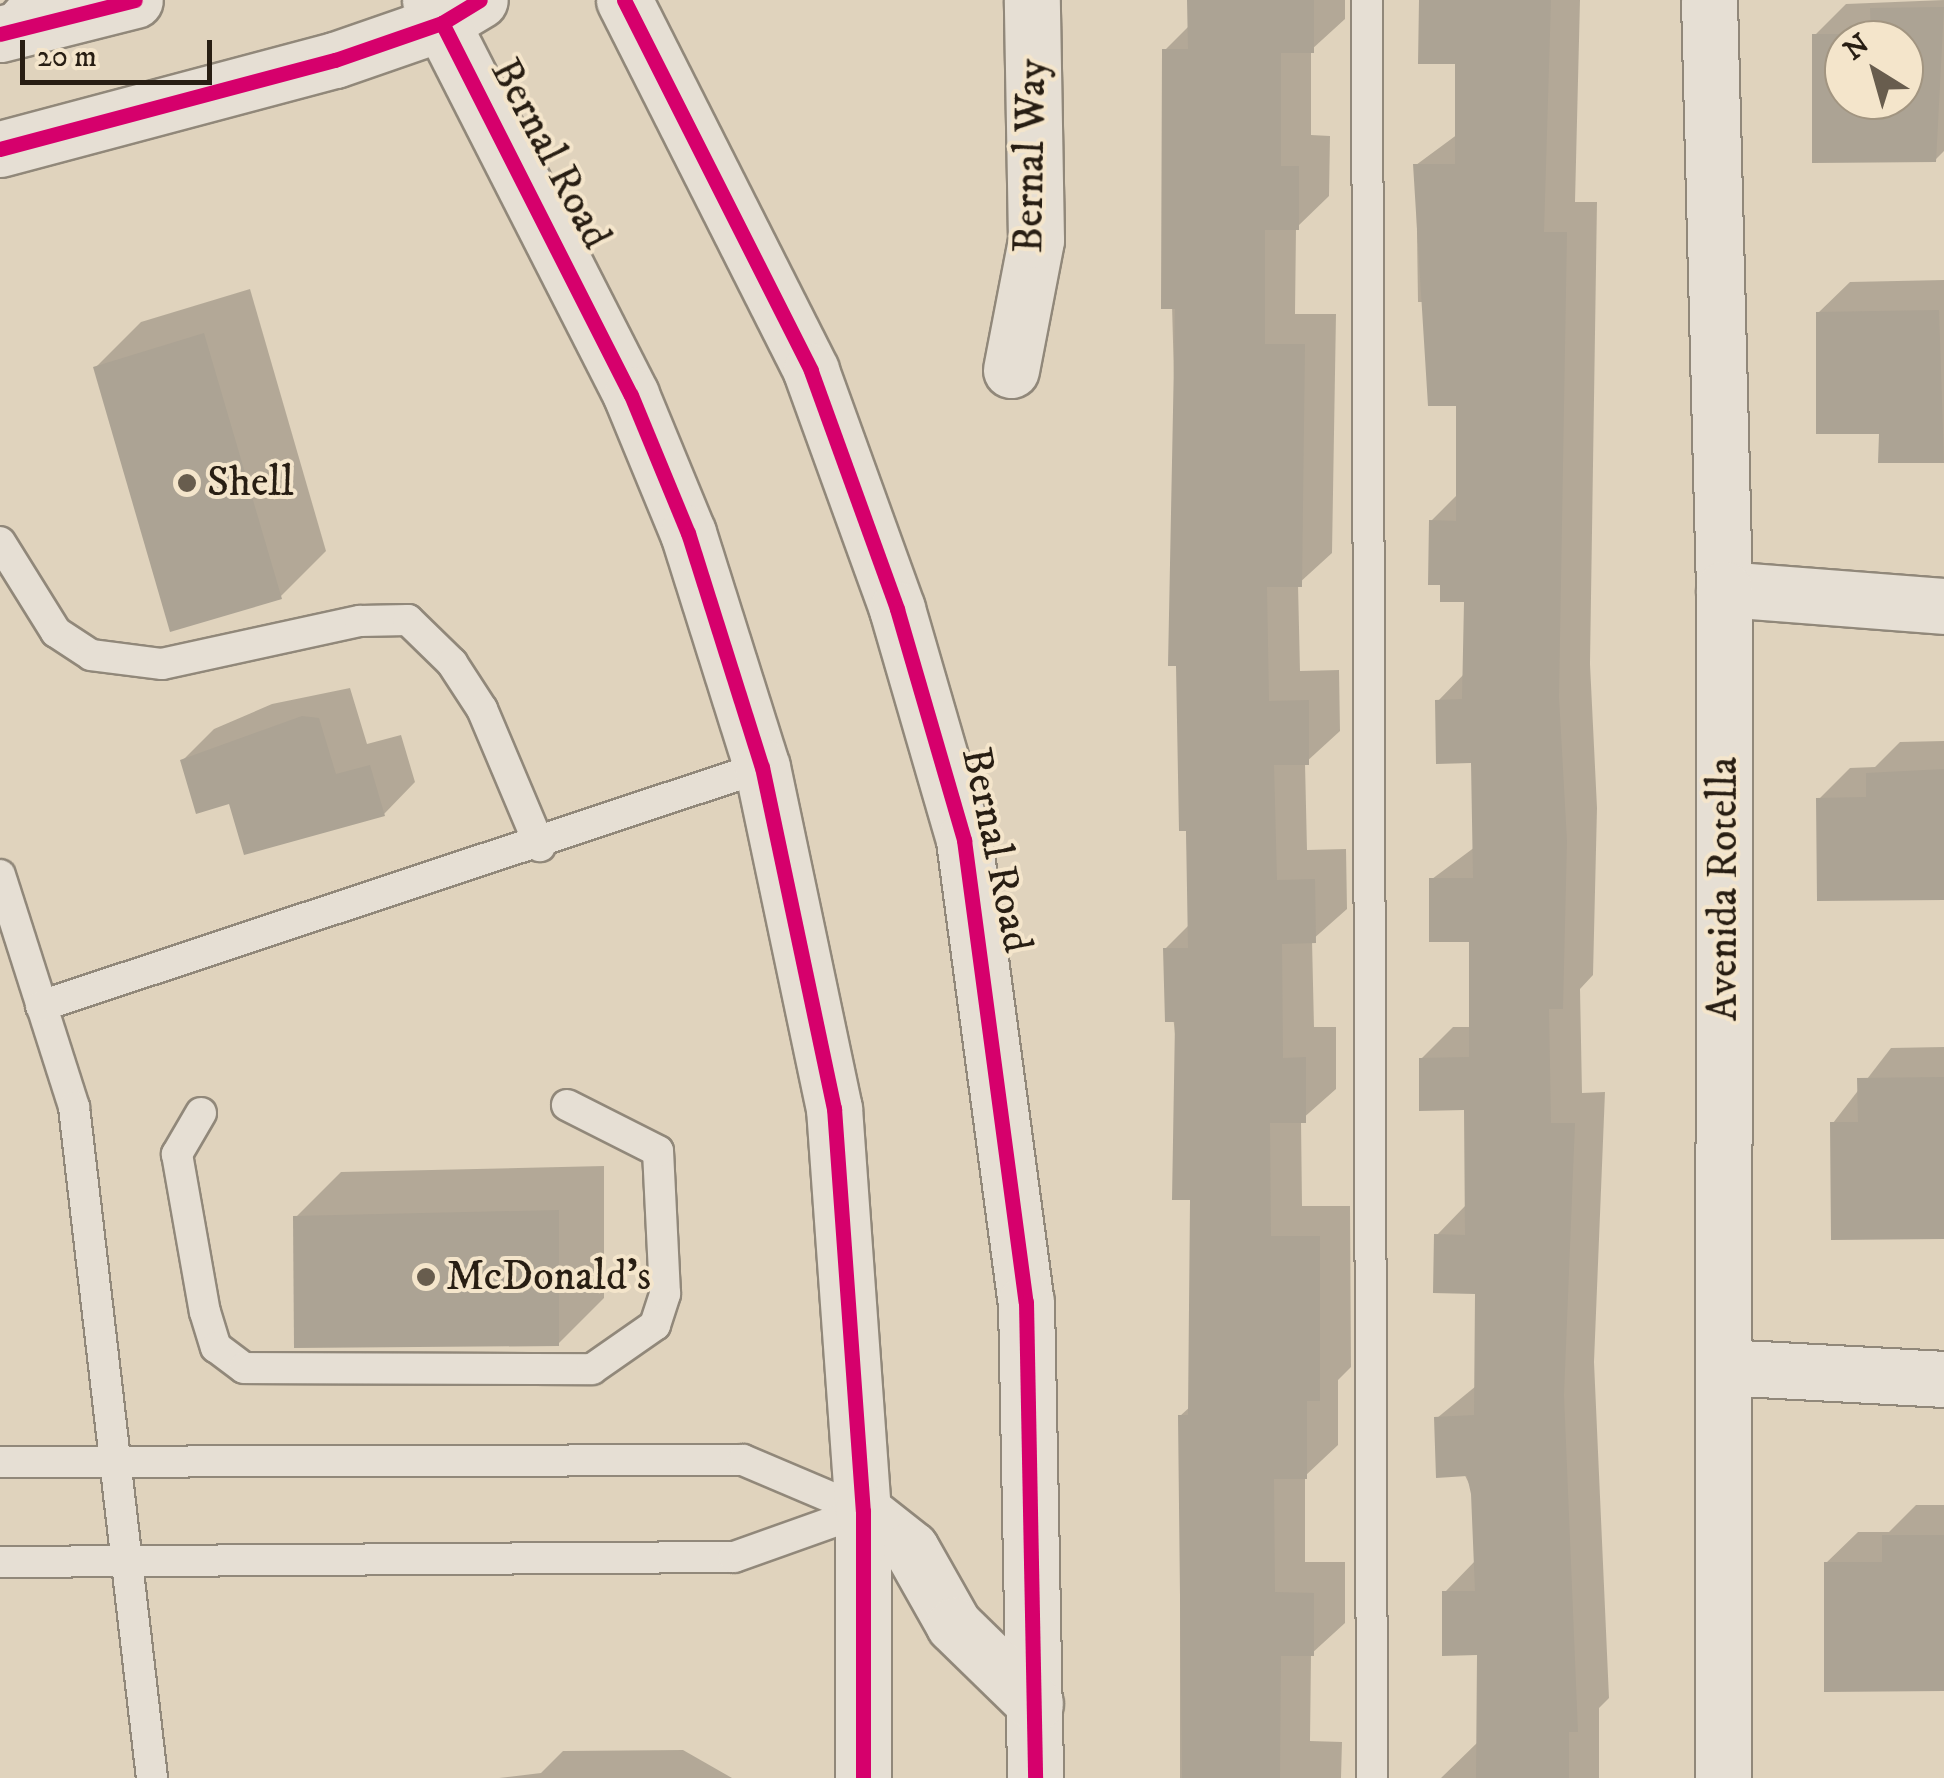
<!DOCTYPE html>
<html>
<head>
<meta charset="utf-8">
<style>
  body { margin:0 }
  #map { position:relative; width:1944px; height:1778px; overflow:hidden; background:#e0d3bd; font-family:"IM FELL DW Pica",serif }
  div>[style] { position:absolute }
  .shadow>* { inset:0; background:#0003 }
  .building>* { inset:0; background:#aca394 }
  .roads { filter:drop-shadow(2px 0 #91887a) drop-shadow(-2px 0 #91887a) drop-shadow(0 2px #91887a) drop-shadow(0 -2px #91887a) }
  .service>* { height:30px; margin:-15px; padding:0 15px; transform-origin:15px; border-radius:15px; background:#e6dfd4 }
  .minor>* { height:55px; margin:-27.5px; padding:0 27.5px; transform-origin:27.5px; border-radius:27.5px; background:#e6dfd4 }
  .tertiary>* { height:55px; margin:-27.5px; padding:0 27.5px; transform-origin:27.5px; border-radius:27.5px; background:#e6dfd4 }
  .secondary>* { height:55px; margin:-27.5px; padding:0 27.5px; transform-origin:27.5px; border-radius:27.5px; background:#e6dfd4 }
  .cycleway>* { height:15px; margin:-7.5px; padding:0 7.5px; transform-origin:7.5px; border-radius:7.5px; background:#d6006c }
  .dots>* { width:28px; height:28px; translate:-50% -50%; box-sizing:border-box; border:5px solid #f4e5cb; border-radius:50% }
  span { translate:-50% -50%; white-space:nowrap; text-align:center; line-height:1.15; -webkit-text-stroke:8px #f4e5cb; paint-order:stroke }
  .street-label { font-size:42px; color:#281e13 }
  .poi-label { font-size:42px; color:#281e13 }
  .left { translate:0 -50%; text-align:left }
  .north { position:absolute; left:1824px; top:20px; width:100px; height:100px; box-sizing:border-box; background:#f4e5cb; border:2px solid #a29581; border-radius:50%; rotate:323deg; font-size:28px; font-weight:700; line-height:40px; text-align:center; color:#281e13 }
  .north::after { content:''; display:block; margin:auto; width:35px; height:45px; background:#685d4e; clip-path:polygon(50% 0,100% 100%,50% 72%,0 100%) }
  .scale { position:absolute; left:20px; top:40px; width:192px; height:45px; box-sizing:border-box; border:5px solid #281e13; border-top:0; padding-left:12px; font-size:30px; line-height:35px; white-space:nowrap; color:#281e13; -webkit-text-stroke:8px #f4e5cb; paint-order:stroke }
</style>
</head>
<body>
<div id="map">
  <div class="shadow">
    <div style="clip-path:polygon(1190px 0,1345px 0,1345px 19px,1311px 50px,1311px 135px,1330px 136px,1329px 196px,1296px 228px,1295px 314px,1336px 314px,1332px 553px,1298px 584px,1300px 671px,1339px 670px,1340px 731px,1305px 763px,1307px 850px,1346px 849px,1347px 909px,1312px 940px,1314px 1027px,1336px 1027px,1336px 1089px,1301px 1120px,1302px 1206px,1350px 1206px,1351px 1367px,1338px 1380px,1338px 1445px,1305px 1476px,1305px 1562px,1345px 1562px,1345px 1623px,1311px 1654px,1310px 1741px,1342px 1742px,1341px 1778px,1180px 1778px,1180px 1416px,1191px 1406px,1192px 1197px,1166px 948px,1189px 925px,1165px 50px,1190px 25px)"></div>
    <div style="clip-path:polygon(1422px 0,1580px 0,1575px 202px,1597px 202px,1590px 664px,1597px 808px,1593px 975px,1580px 989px,1582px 1093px,1605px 1092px,1594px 1362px,1609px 1698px,1599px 1708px,1599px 1778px,1441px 1778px,1479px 1741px,1479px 1653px,1445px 1592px,1476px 1560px,1474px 1494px,1437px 1418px,1476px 1386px,1478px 1291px,1436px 1236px,1467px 1204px,1466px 1108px,1421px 1059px,1453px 1027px,1472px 1027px,1472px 940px,1432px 879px,1475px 847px,1474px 761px,1438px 701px,1465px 673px,1466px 600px,1431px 521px,1458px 494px,1459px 404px,1429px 302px,1418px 302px,1416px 165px,1458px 134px,1458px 62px)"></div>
    <div style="clip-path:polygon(evenodd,1944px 0,1944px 151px,1935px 160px,1815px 161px,1815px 35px,1846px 4px,1944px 0,1844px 40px,1904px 40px,1904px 100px,1844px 100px,1844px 40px)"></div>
    <div style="clip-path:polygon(1944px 280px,1944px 460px,1881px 461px,1881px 431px,1818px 313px,1850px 282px)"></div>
    <div style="clip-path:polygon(250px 289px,326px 551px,280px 597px,96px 367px,141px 322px)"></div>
    <div style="clip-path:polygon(350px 688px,367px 744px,401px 735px,415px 782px,384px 814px,231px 801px,183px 760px,214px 729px,272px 704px)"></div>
    <div style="clip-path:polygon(1944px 741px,1944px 898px,1819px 799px,1850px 768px,1875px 767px,1900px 742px)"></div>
    <div style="clip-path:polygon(1944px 1047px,1944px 1235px,1833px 1123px,1891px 1048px)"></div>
    <div style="clip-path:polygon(604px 1166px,604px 1298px,558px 1344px,295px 1218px,341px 1172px)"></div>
    <div style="clip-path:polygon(1916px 1505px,1944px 1505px,1944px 1690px,1826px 1563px,1858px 1532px,1889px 1532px)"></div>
    <div style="clip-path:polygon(683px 1750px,732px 1778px,499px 1778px,541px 1773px,563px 1751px)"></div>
  </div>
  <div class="building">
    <div style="clip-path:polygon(1187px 0,1314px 0,1314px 53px,1281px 53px,1281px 166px,1299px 166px,1299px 230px,1265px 230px,1265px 344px,1305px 344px,1302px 587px,1267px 587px,1269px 701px,1309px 700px,1309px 765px,1274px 765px,1277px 880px,1315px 879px,1316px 943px,1282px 944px,1283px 1058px,1306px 1057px,1306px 1123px,1270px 1123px,1271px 1236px,1320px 1236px,1320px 1401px,1307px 1401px,1307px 1479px,1274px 1479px,1275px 1592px,1314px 1593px,1314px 1656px,1281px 1656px,1280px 1778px,1182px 1778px,1178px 1415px,1188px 1415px,1190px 1200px,1172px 1200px,1175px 1022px,1165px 1022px,1163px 948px,1188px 948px,1186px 831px,1179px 831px,1176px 666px,1168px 666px,1175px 309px,1161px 309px,1162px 49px,1188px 49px)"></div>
    <div style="clip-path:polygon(1419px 0,1551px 0,1544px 232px,1567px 232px,1559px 697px,1567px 841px,1563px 1009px,1549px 1009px,1551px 1123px,1575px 1123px,1564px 1395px,1578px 1732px,1569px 1732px,1569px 1778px,1476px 1778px,1477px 1655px,1442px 1656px,1442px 1591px,1475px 1591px,1471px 1494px,1467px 1476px,1436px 1478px,1434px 1417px,1474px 1415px,1475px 1294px,1433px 1293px,1434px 1234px,1465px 1235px,1464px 1110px,1419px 1111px,1419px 1058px,1469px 1057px,1469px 942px,1429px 942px,1429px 878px,1473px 878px,1471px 763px,1436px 764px,1435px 700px,1462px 699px,1464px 602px,1440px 602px,1440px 585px,1428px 585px,1429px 520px,1456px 521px,1456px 406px,1428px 406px,1413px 164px,1455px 164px,1455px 64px,1418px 64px)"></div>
    <div style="clip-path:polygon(evenodd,1944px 7px,1936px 162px,1812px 163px,1812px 34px,1871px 34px,1870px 8px,1944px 7px,1844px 40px,1904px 40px,1904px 100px,1844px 100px,1844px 40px)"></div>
    <div style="clip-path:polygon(1939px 310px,1944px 463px,1878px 463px,1879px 434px,1816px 434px,1816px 312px)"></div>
    <div style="clip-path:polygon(204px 333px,282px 599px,170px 632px,93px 367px)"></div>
    <div style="clip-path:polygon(302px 716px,319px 718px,336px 774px,370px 765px,385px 816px,244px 855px,229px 804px,196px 814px,180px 760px)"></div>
    <div style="clip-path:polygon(1944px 769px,1944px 900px,1817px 901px,1816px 798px,1866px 797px,1866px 773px)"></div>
    <div style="clip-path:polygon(1944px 1077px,1944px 1239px,1831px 1240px,1830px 1122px,1858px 1122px,1857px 1078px)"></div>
    <div style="clip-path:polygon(559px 1210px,559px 1346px,294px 1348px,293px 1216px)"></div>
    <div style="clip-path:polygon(1882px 1535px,1944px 1535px,1944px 1691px,1824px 1692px,1824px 1562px,1882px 1562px)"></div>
  </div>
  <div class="roads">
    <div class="service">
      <div style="left:1367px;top:0;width:1778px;rotate:89.84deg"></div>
      <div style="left:0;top:542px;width:106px;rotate:58.1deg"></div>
      <div style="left:56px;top:632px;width:42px;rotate:33.3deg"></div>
      <div style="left:91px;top:655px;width:72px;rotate:7.2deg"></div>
      <div style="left:162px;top:664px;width:203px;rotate:-12.3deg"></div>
      <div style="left:360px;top:621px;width:48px;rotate:-1.2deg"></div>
      <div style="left:408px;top:620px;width:62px;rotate:44.3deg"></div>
      <div style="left:452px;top:663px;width:55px;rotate:56.9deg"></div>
      <div style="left:482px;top:709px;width:149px;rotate:67.1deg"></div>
      <div style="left:0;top:875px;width:244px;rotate:72.3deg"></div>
      <div style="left:74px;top:1107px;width:676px;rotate:83.37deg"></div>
      <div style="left:41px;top:1006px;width:760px;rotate:-18.34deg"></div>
      <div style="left:201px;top:1113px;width:48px;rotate:120.3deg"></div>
      <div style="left:177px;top:1154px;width:160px;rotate:80deg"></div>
      <div style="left:205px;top:1312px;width:37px;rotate:73deg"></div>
      <div style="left:216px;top:1347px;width:35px;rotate:37deg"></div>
      <div style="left:244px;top:1368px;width:348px;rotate:0.2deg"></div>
      <div style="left:592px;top:1369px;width:77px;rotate:-34.9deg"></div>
      <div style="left:655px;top:1325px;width:33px;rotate:-72deg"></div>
      <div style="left:665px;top:1294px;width:143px;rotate:-92.8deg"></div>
      <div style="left:658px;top:1151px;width:102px;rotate:-153.2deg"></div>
      <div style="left:0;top:1462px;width:743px;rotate:-0.15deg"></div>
      <div style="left:743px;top:1460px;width:130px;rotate:23deg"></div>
      <div style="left:0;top:1562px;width:734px;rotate:-0.39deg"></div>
      <div style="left:734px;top:1557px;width:137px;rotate:-19.6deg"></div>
    </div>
    <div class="minor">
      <div style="left:1011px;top:370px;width:132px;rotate:-79.1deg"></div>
      <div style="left:1036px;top:240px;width:240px;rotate:-91deg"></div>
      <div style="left:1724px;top:589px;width:221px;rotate:4.4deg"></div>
      <div style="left:1723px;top:1367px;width:221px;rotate:3.1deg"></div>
    </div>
    <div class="tertiary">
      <div style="left:1709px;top:0;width:589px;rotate:88.54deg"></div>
      <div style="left:1724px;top:589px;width:1189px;rotate:90.05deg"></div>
      <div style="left:0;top:34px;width:139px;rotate:-14.1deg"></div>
      <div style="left:0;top:149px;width:347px;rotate:-14.9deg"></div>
      <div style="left:335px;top:60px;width:113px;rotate:-19.1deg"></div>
      <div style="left:442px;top:23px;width:44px;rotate:-31.2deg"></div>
    </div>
    <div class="secondary">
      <div style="left:430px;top:0;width:443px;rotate:63deg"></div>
      <div style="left:631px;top:395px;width:149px;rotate:67.6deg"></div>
      <div style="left:688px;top:533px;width:245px;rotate:72.5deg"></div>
      <div style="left:762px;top:767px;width:349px;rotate:78.1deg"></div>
      <div style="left:834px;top:1108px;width:404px;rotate:85.9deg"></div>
      <div style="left:863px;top:1511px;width:267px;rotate:90deg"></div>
      <div style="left:624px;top:0;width:415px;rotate:63.2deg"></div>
      <div style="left:811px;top:371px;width:253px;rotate:70.1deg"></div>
      <div style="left:897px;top:609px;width:241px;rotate:73.8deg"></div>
      <div style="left:964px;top:840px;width:466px;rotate:82.4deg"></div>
      <div style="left:1026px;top:1302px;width:476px;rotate:88.9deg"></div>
      <div style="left:19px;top:29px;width:39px;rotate:-48deg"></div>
      <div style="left:863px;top:1511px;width:61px;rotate:38.4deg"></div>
      <div style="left:911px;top:1549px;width:87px;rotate:60.5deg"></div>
      <div style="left:954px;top:1625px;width:113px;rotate:44.3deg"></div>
    </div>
  </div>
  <div class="cycleway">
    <div style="left:624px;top:0;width:415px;rotate:63.2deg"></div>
    <div style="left:811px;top:371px;width:253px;rotate:70.1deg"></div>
    <div style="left:897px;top:609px;width:241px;rotate:73.8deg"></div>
    <div style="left:964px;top:840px;width:466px;rotate:82.4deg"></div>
    <div style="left:1026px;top:1302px;width:476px;rotate:88.9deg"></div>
    <div style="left:442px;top:23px;width:417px;rotate:63.1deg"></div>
    <div style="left:631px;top:395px;width:149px;rotate:67.6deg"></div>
    <div style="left:688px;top:533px;width:245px;rotate:72.5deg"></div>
    <div style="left:762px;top:767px;width:349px;rotate:78.1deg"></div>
    <div style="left:834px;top:1108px;width:404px;rotate:85.9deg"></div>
    <div style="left:863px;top:1511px;width:267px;rotate:90deg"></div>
    <div style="left:0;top:34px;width:139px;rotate:-14.1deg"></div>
    <div style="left:0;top:149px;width:347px;rotate:-14.9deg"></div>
    <div style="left:335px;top:60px;width:113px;rotate:-19.1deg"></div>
    <div style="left:442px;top:23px;width:44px;rotate:-31.2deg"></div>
  </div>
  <div class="dots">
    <div style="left:187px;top:483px;background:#685d4e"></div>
    <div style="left:426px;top:1277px;background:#685d4e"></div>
  </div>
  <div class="street-label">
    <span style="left:550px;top:154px;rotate:62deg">Bernal Road</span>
    <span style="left:1031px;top:156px;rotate:-89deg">Bernal Way</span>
    <span style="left:996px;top:850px;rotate:78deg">Bernal Road</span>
    <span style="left:1724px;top:889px;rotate:-90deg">Avenida Rotella</span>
  </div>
  <div class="poi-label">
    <span class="left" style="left:207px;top:483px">Shell</span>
    <span class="left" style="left:446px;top:1277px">McDonald's</span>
  </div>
  <div class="north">N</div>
  <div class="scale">20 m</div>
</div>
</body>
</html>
